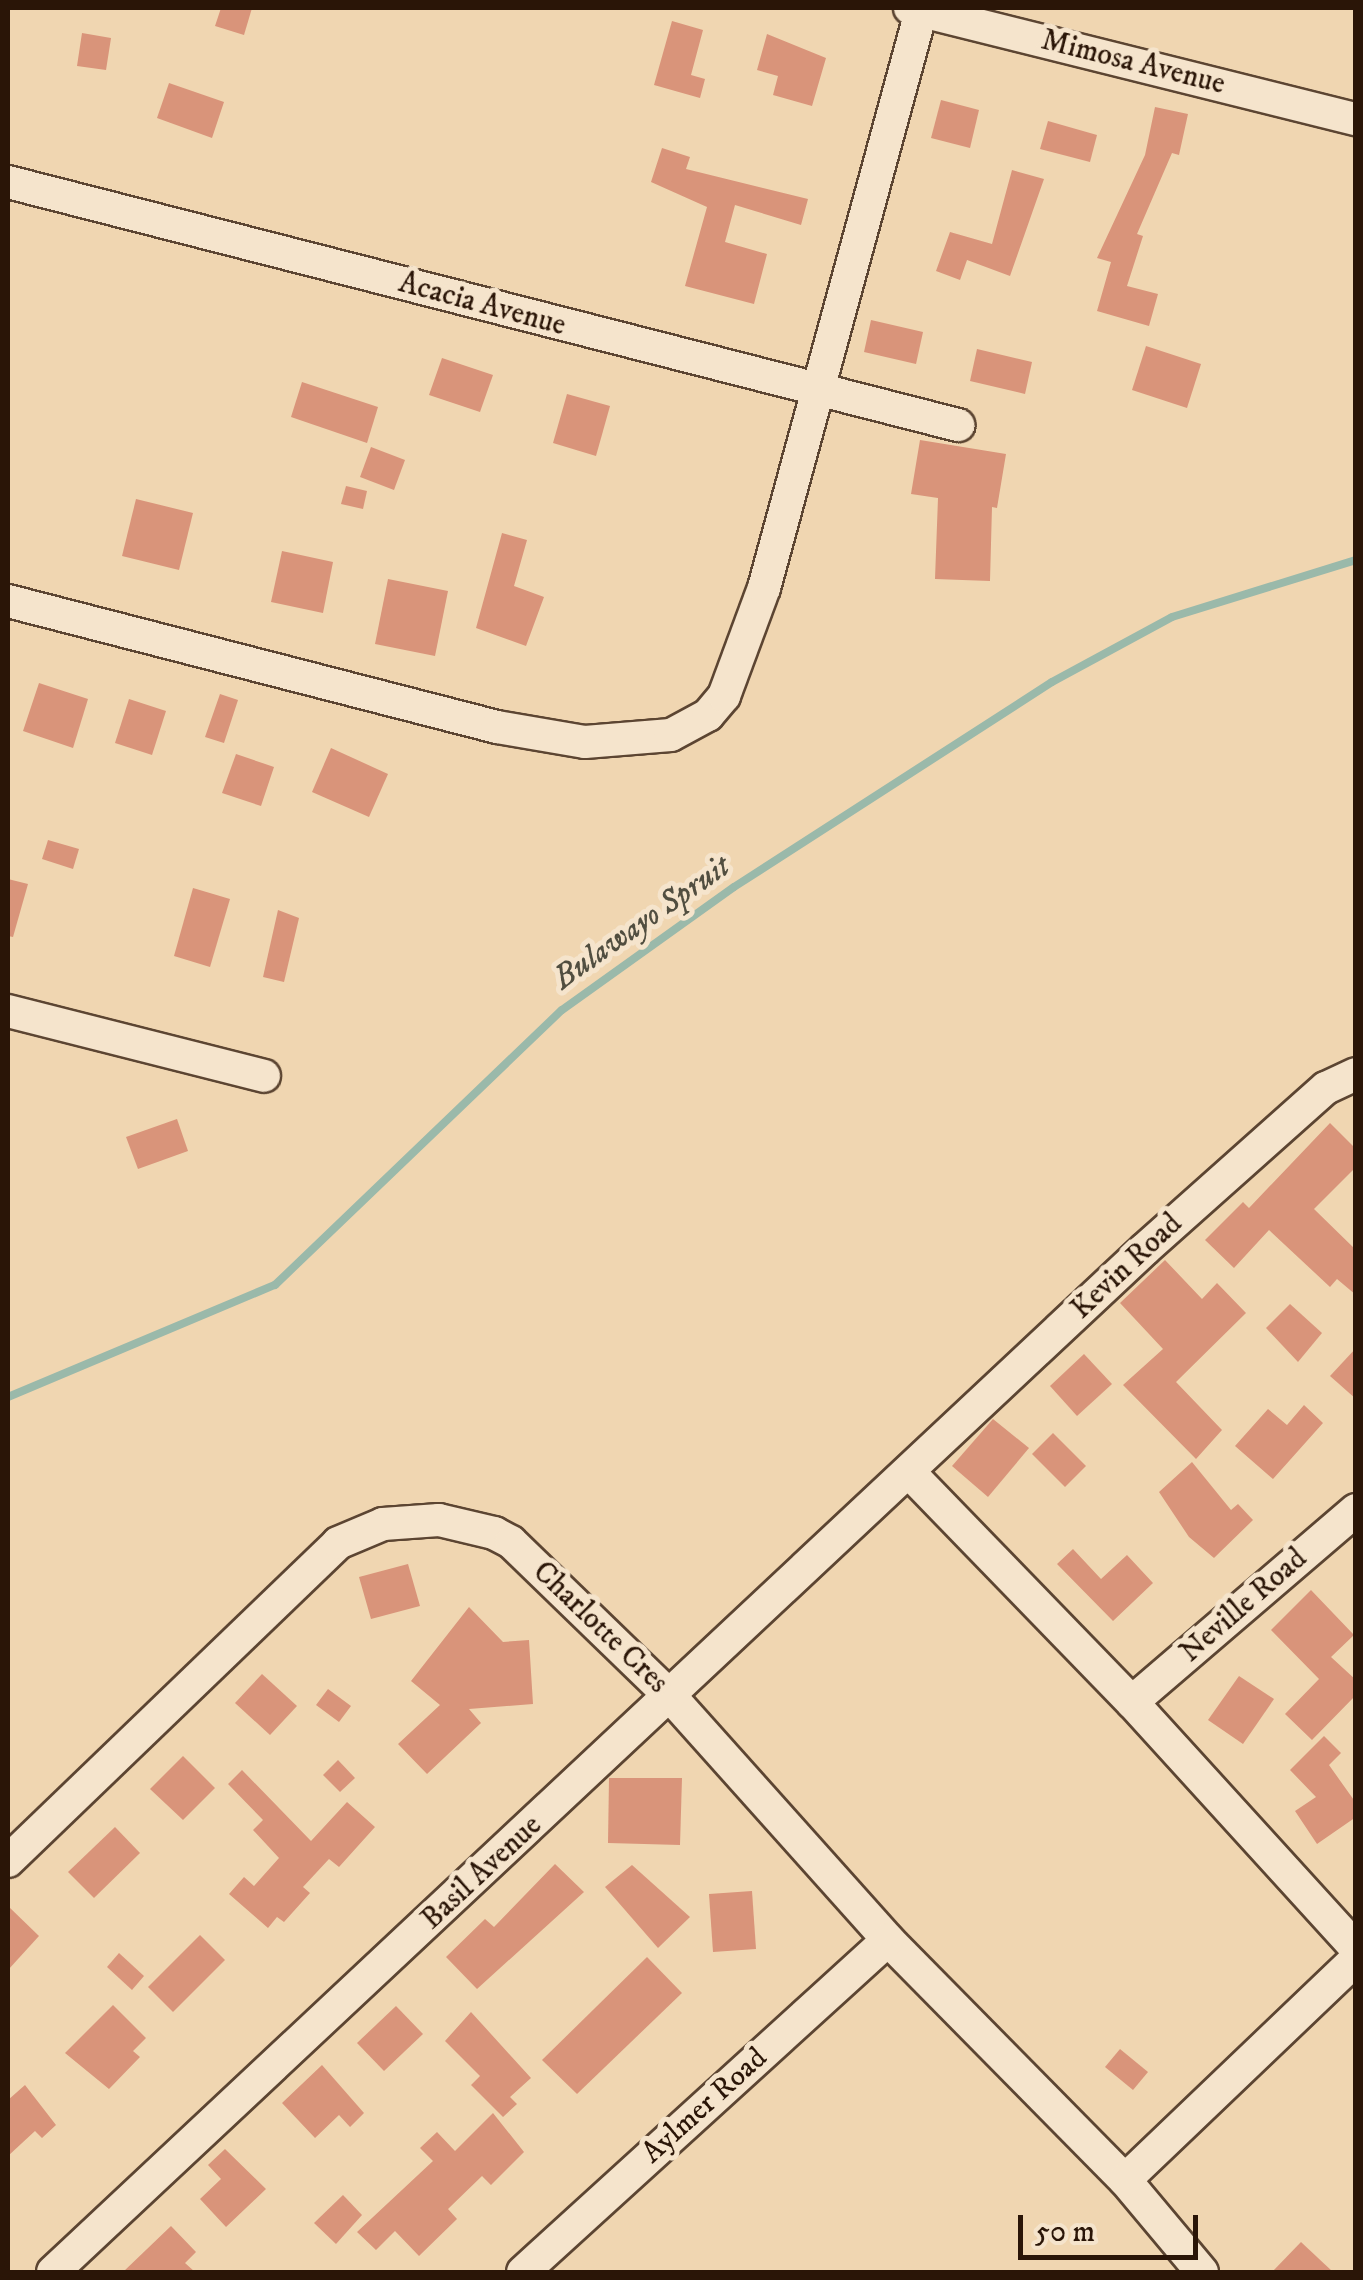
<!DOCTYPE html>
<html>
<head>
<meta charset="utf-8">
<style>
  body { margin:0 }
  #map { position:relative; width:1363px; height:2280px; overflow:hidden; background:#f0d6b1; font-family:"IM FELL DW Pica",serif }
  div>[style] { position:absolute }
  .stream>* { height:8px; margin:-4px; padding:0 4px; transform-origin:4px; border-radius:4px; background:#9ab9aa }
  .building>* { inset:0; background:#d9947a }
  .roads { filter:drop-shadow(2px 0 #5c4532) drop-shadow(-2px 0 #5c4532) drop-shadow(0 2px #5c4532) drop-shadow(0 -2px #5c4532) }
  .minor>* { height:32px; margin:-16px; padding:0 16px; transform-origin:16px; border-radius:16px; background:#f5e4cc }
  span { translate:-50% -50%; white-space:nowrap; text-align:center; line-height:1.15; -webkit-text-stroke:10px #f5e4cc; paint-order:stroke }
  .street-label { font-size:30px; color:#2a1507 }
  .water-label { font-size:32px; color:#514e40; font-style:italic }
  .frame { position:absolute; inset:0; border:10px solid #2a1507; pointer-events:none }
  .scale { position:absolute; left:1018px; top:2215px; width:180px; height:45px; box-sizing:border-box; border:5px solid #2a1507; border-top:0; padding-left:12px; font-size:30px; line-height:35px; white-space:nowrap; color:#2a1507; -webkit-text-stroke:8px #f5e4cc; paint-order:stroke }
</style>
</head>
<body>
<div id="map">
  <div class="stream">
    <div style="left:8px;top:1397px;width:290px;rotate:-22.8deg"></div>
    <div style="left:275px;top:1285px;width:397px;rotate:-43.8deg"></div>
    <div style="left:562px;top:1010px;width:211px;rotate:-35.6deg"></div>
    <div style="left:734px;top:887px;width:378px;rotate:-32.8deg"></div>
    <div style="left:1052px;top:682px;width:136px;rotate:-28.4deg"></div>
    <div style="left:1172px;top:617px;width:193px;rotate:-17.2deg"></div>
  </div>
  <div class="building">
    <div style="clip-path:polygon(221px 8px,252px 8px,244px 35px,215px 26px)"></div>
    <div style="clip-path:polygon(672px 21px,703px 30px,691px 75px,705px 79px,700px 98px,654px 85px)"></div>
    <div style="clip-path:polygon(82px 33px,111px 38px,106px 70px,77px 66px)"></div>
    <div style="clip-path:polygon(767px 34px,826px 58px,812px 106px,773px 95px,778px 76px,757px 70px)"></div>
    <div style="clip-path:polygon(169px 83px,224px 102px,212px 138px,157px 118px)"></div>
    <div style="clip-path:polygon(941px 100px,979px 110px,970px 148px,931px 138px)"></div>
    <div style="clip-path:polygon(1155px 107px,1188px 114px,1179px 155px,1172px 153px,1137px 234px,1143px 236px,1127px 286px,1158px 294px,1149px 326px,1097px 311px,1111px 262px,1097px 258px,1145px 155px)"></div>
    <div style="clip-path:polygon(1048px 121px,1097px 135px,1090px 162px,1040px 149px)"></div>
    <div style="clip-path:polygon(662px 148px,690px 157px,686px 169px,808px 199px,801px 225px,735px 205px,725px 242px,767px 254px,754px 304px,685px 286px,707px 207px,651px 182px)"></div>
    <div style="clip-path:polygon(1012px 170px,1044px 179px,1010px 276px,967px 260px,960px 280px,936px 271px,950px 232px,992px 244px)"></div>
    <div style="clip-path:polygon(871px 320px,923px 332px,916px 364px,864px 352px)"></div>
    <div style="clip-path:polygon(1146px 346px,1201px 364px,1187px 408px,1132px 390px)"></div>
    <div style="clip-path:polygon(977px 349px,1032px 362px,1025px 394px,970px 381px)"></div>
    <div style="clip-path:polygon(442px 358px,493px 375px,480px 412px,429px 395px)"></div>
    <div style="clip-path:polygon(302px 382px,378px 407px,367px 443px,291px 417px)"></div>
    <div style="clip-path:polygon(567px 394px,610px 406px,596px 456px,553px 443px)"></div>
    <div style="clip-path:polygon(920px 440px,1006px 454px,997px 508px,992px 507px,990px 581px,935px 579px,938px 498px,911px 494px)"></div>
    <div style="clip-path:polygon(371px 447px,405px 460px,394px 490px,360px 477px)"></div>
    <div style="clip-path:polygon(346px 486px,367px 491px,363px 509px,341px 504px)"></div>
    <div style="clip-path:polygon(136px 499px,193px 513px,179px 570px,122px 556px)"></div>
    <div style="clip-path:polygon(502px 533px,527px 540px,514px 586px,544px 597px,526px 646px,476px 628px)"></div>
    <div style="clip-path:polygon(282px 551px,333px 562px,323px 613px,271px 602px)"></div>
    <div style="clip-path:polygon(388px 579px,448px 591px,435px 656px,375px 644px)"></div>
    <div style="clip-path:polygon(39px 683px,88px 699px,73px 748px,23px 731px)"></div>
    <div style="clip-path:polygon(220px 694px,238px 700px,224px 743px,205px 737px)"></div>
    <div style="clip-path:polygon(129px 699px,166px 711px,152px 755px,115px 743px)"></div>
    <div style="clip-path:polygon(331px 748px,388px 774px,369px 817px,312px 792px)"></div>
    <div style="clip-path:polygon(236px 754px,274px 767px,261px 806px,222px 793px)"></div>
    <div style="clip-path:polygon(48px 840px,79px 849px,73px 869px,42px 859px)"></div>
    <div style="clip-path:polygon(8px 879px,28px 884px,13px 937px,8px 936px)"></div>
    <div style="clip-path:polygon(193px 888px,230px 899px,210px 967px,174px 956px)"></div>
    <div style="clip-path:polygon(278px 910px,299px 918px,284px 982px,263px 977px)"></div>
    <div style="clip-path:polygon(177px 1119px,188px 1151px,138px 1169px,126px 1137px)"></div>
    <div style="clip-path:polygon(1330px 1123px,1356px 1149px,1356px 1167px,1314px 1209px,1356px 1250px,1356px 1295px,1337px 1279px,1330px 1287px,1269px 1230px,1234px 1268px,1205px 1240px,1243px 1202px,1249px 1208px)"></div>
    <div style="clip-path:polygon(1165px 1260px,1202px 1299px,1217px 1283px,1246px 1313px,1176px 1382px,1222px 1430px,1196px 1459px,1123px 1385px,1163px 1349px,1120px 1303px)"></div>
    <div style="clip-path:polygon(1290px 1304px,1322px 1333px,1298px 1362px,1266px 1328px)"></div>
    <div style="clip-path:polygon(1356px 1348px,1356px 1399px,1330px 1376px)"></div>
    <div style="clip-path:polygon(1084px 1354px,1112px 1384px,1077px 1416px,1050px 1386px)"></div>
    <div style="clip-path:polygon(1304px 1405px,1323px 1423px,1273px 1479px,1235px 1446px,1268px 1409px,1287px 1425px)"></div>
    <div style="clip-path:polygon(993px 1419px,1029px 1448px,988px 1497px,952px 1466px)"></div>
    <div style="clip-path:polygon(1053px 1433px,1086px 1466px,1065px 1487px,1032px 1454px)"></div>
    <div style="clip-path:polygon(1192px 1462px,1231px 1510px,1238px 1504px,1253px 1520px,1214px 1558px,1189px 1537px,1159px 1492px)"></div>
    <div style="clip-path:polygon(1073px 1549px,1101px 1579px,1127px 1555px,1153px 1583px,1113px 1621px,1057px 1564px)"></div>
    <div style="clip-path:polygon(408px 1564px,420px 1606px,371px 1619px,359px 1577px)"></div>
    <div style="clip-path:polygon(1311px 1590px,1354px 1635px,1331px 1657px,1356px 1680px,1356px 1695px,1312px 1740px,1285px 1714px,1319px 1679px,1271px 1630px)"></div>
    <div style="clip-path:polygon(469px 1607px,503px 1642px,529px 1640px,533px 1704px,469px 1709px,481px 1723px,427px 1774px,398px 1744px,440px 1705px,411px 1681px)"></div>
    <div style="clip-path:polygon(262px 1674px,297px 1706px,270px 1735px,235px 1703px)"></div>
    <div style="clip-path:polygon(1239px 1676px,1274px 1699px,1243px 1744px,1208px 1720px)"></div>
    <div style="clip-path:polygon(328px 1689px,351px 1706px,339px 1722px,316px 1705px)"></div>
    <div style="clip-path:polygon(1324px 1736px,1341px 1753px,1329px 1765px,1356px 1803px,1356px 1817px,1317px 1844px,1295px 1811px,1316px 1797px,1290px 1770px)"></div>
    <div style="clip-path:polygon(183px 1756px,215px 1788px,183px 1820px,150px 1789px)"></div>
    <div style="clip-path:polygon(338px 1760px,355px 1778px,340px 1792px,323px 1775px)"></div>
    <div style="clip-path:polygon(242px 1770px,311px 1841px,347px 1802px,375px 1827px,339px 1867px,329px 1859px,303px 1887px,310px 1893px,284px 1922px,277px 1917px,268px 1928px,229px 1894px,244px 1877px,254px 1886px,279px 1858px,253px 1830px,263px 1820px,228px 1784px)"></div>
    <div style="clip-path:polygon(609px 1778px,682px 1778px,680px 1845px,608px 1843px)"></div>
    <div style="clip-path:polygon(115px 1827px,140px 1853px,94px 1898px,68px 1872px)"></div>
    <div style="clip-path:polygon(555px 1864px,584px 1892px,477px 1989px,446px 1957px,485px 1919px,494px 1927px)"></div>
    <div style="clip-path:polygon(632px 1865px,690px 1917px,658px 1948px,605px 1887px)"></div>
    <div style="clip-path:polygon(752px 1891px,756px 1949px,713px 1952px,709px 1894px)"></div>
    <div style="clip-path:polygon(8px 1906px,39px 1936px,8px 1970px)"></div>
    <div style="clip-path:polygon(200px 1935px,225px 1960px,173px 2012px,148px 1987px)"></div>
    <div style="clip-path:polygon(119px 1953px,144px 1976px,132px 1990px,107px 1967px)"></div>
    <div style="clip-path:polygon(647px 1957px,682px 1993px,577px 2094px,542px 2060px)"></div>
    <div style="clip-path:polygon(113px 2005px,146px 2038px,133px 2051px,140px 2057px,109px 2089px,65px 2053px)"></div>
    <div style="clip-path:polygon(396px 2006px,423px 2034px,384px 2071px,357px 2043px)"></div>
    <div style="clip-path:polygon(471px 2012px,531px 2078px,510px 2097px,517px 2104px,503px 2117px,471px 2085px,480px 2076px,445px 2041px)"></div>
    <div style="clip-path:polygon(1120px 2049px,1148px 2072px,1133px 2090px,1105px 2067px)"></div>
    <div style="clip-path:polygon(322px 2065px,364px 2113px,350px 2127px,339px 2115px,315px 2138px,282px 2103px)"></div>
    <div style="clip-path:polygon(25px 2085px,56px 2125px,42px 2138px,35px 2131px,8px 2156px,8px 2100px)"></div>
    <div style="clip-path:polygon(493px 2113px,524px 2152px,491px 2185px,482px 2176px,448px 2209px,457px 2219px,419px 2256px,395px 2231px,376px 2250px,357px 2232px,433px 2161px,420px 2148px,437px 2132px,455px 2151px)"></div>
    <div style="clip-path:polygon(225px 2149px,266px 2189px,226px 2227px,200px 2199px,221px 2179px,208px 2165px)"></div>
    <div style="clip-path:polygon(343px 2195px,362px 2215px,336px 2244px,314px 2223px)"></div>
    <div style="clip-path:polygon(171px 2226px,196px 2252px,185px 2263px,195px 2272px,123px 2272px)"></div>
    <div style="clip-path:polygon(1301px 2242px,1333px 2272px,1272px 2272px)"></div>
  </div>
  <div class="roads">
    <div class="minor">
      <div style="left:910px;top:8px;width:460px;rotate:14deg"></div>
      <div style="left:8px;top:182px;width:981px;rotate:14.35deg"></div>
      <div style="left:8px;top:601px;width:505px;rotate:14.45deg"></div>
      <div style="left:497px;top:727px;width:89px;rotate:9.7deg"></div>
      <div style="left:585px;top:742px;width:86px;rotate:-4.7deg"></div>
      <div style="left:671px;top:735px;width:42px;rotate:-28.4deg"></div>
      <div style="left:708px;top:715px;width:25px;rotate:-50deg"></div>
      <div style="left:724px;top:696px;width:115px;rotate:-69.7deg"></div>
      <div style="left:764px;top:588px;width:601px;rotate:-74.76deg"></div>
      <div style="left:8px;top:1011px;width:264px;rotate:14.2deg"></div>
      <div style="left:909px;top:1472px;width:320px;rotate:45.9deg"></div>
      <div style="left:1132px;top:1702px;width:333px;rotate:47.7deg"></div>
      <div style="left:1132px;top:1702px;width:295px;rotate:-40.6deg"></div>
      <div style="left:8px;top:1861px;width:458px;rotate:-43.9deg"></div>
      <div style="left:338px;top:1543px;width:49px;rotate:-22.9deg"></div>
      <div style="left:383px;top:1524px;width:56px;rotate:-4.1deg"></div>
      <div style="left:439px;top:1520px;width:57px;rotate:13.3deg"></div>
      <div style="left:494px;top:1533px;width:19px;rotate:28deg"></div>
      <div style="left:511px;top:1542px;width:223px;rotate:44.1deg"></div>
      <div style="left:671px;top:1697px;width:326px;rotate:48.2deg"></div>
      <div style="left:888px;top:1940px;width:337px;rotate:45.4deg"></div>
      <div style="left:1125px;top:2180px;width:120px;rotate:50.1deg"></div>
      <div style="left:1125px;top:2180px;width:320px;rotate:-43.7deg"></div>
      <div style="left:53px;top:2272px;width:1496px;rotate:-43.13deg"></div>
      <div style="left:1145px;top:1249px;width:242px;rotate:-41.7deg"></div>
      <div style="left:1326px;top:1088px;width:33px;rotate:-25deg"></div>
      <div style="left:523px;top:2272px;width:493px;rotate:-42.3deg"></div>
    </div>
  </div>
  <div class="street-label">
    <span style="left:1133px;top:63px;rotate:14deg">Mimosa Avenue</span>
    <span style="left:482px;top:305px;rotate:15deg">Acacia Avenue</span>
    <span style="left:1127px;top:1267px;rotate:-43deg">Kevin Road</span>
    <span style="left:1244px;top:1606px;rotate:-41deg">Neville Road</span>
    <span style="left:600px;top:1628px;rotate:44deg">Charlotte Cres</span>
    <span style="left:482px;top:1873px;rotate:-43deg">Basil Avenue</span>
    <span style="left:705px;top:2106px;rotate:-42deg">Aylmer Road</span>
  </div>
  <div class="water-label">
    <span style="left:642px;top:923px;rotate:-35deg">Bulawayo Spruit</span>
  </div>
  <div class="frame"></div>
  <div class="scale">50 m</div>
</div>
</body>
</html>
